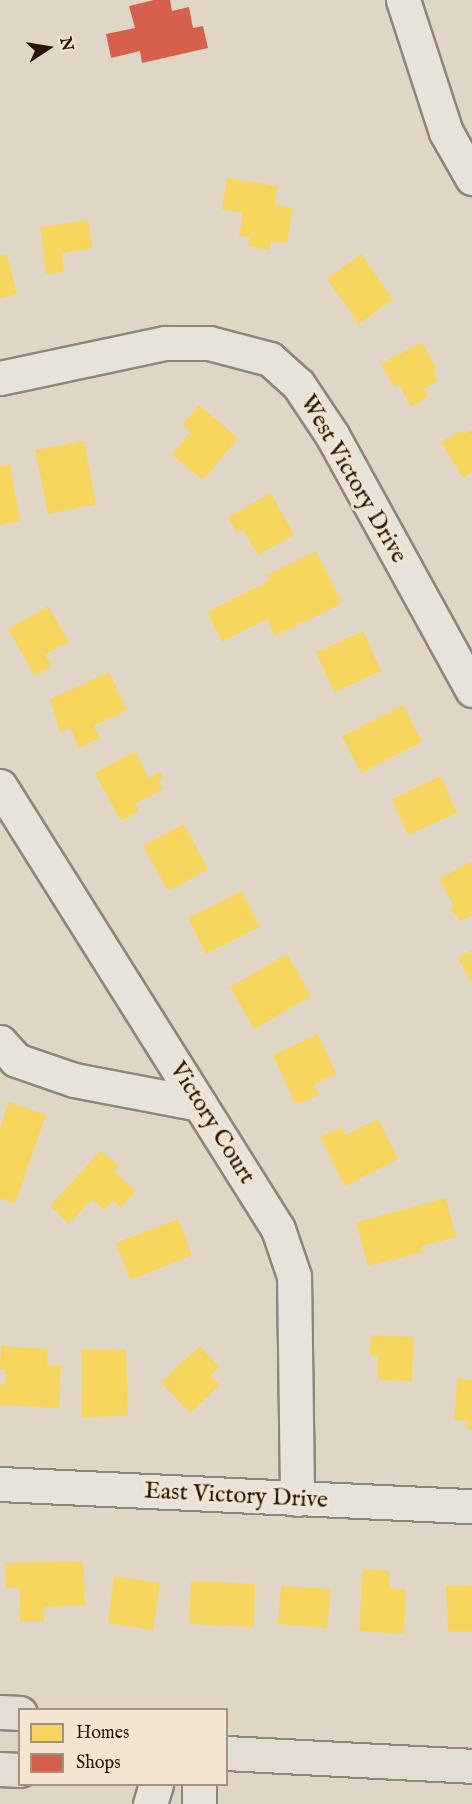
<!DOCTYPE html>
<html>
<head>
<meta charset="utf-8">
<style>
  body { margin:0 }
  #map { position:relative; width:472px; height:1804px; overflow:hidden; background:#e0d6c6; font-family:"IM FELL English",serif }
  div>[style] { position:absolute }
  .homes>* { inset:0; background:#f6d55c }
  .shops>* { inset:0; background:#d6604d }
  .roads { filter:drop-shadow(2px 0 #8f867b) drop-shadow(-2px 0 #8f867b) drop-shadow(0 2px #8f867b) drop-shadow(0 -2px #8f867b) }
  .minor>* { height:33px; margin:-16.5px; padding:0 16.5px; transform-origin:16.5px; border-radius:16.5px; background:#e7e2da }
  .major>* { height:33px; margin:-16.5px; padding:0 16.5px; transform-origin:16.5px; border-radius:16.5px; background:#e3ddd3 }
  span { translate:-50% -50%; white-space:nowrap; text-align:center; line-height:1.15; -webkit-text-stroke:6px #f2e6d3; paint-order:stroke }
  .street-label { font-size:24px; color:#291500 }
  .legend { position:absolute; left:18px; top:1708px; width:210px; height:78px; box-sizing:border-box; background:#f2e6d3; border:2px solid #a2927f; margin:0; padding:8px 10px; list-style:none; font-size:18px; color:#291500 }
  .legend li { display:flex; align-items:center; gap:12px; height:30px }
  .legend b { width:30px; border:2px solid #a2927f }
  .north { position:absolute; left:18px; top:18px; width:60px; height:60px; -webkit-text-stroke:4px #f2e6d3; paint-order:stroke; rotate:78deg; font-size:16px; font-weight:700; line-height:24px; text-align:center; color:#291500 }
  .north::after { content:''; display:block; margin:auto; width:21px; height:27px; background:#291500; clip-path:polygon(50% 0,100% 100%,50% 72%,0 100%) }
</style>
</head>
<body>
<div id="map">
  <div class="homes">
    <div style="clip-path:polygon(227px 178px,277px 186px,275px 205px,293px 208px,287px 243px,271px 241px,269px 250px,248px 246px,250px 237px,239px 236px,243px 213px,222px 210px)"></div>
    <div style="clip-path:polygon(88px 220px,92px 248px,62px 253px,64px 272px,46px 274px,40px 227px)"></div>
    <div style="clip-path:polygon(7px 254px,17px 294px,0 298px,0 256px)"></div>
    <div style="clip-path:polygon(361px 254px,393px 299px,359px 324px,327px 279px)"></div>
    <div style="clip-path:polygon(422px 342px,437px 370px,433px 372px,438px 381px,424px 389px,428px 397px,411px 407px,399px 384px,394px 387px,381px 364px)"></div>
    <div style="clip-path:polygon(199px 405px,238px 438px,203px 480px,172px 455px,191px 431px,183px 424px)"></div>
    <div style="clip-path:polygon(472px 429px,472px 472px,463px 478px,441px 442px,462px 430px,464px 434px)"></div>
    <div style="clip-path:polygon(84px 441px,96px 504px,48px 514px,35px 450px)"></div>
    <div style="clip-path:polygon(10px 464px,20px 521px,0 525px,0 466px)"></div>
    <div style="clip-path:polygon(271px 493px,294px 535px,258px 555px,243px 530px,237px 533px,228px 517px)"></div>
    <div style="clip-path:polygon(316px 551px,342px 603px,275px 636px,267px 619px,222px 642px,207px 612px,270px 580px,267px 575px)"></div>
    <div style="clip-path:polygon(48px 606px,69px 642px,45px 655px,52px 666px,35px 676px,8px 629px)"></div>
    <div style="clip-path:polygon(363px 631px,381px 671px,334px 692px,316px 652px)"></div>
    <div style="clip-path:polygon(109px 672px,127px 710px,94px 726px,100px 738px,79px 748px,70px 727px,60px 732px,50px 699px)"></div>
    <div style="clip-path:polygon(403px 705px,422px 742px,361px 773px,342px 736px)"></div>
    <div style="clip-path:polygon(135px 751px,149px 778px,160px 772px,163px 778px,158px 780px,163px 789px,135px 804px,139px 811px,121px 821px,95px 773px)"></div>
    <div style="clip-path:polygon(441px 776px,457px 813px,408px 835px,392px 799px)"></div>
    <div style="clip-path:polygon(184px 824px,208px 869px,168px 891px,143px 846px)"></div>
    <div style="clip-path:polygon(472px 861px,472px 915px,461px 921px,450px 909px,454px 906px,439px 879px)"></div>
    <div style="clip-path:polygon(242px 891px,260px 927px,206px 954px,188px 918px)"></div>
    <div style="clip-path:polygon(472px 950px,472px 984px,458px 958px)"></div>
    <div style="clip-path:polygon(287px 954px,311px 996px,254px 1029px,230px 987px)"></div>
    <div style="clip-path:polygon(318px 1034px,336px 1074px,314px 1084px,319px 1095px,296px 1105px,273px 1055px)"></div>
    <div style="clip-path:polygon(9px 1102px,46px 1115px,15px 1204px,0 1198px,0 1128px)"></div>
    <div style="clip-path:polygon(378px 1119px,398px 1159px,345px 1186px,320px 1137px,342px 1127px,345px 1135px)"></div>
    <div style="clip-path:polygon(101px 1150px,119px 1166px,114px 1172px,136px 1191px,121px 1207px,113px 1200px,104px 1210px,92px 1199px,69px 1224px,50px 1206px)"></div>
    <div style="clip-path:polygon(446px 1198px,456px 1237px,422px 1246px,423px 1252px,368px 1266px,356px 1222px)"></div>
    <div style="clip-path:polygon(178px 1219px,192px 1255px,130px 1280px,116px 1243px)"></div>
    <div style="clip-path:polygon(371px 1335px,414px 1337px,412px 1381px,377px 1380px,378px 1356px,370px 1355px)"></div>
    <div style="clip-path:polygon(1px 1346px,48px 1349px,47px 1365px,61px 1366px,59px 1408px,0 1405px,0 1384px,5px 1385px,6px 1370px,0 1370px)"></div>
    <div style="clip-path:polygon(200px 1346px,219px 1367px,211px 1375px,220px 1385px,190px 1413px,161px 1382px)"></div>
    <div style="clip-path:polygon(126px 1349px,128px 1416px,82px 1417px,81px 1350px)"></div>
    <div style="clip-path:polygon(457px 1379px,472px 1380px,472px 1430px,467px 1429px,467px 1421px,454px 1420px)"></div>
    <div style="clip-path:polygon(83px 1561px,85px 1605px,44px 1607px,44px 1622px,20px 1622px,19px 1588px,6px 1588px,5px 1563px)"></div>
    <div style="clip-path:polygon(363px 1569px,390px 1571px,389px 1588px,406px 1590px,404px 1634px,359px 1631px)"></div>
    <div style="clip-path:polygon(114px 1576px,160px 1583px,153px 1630px,108px 1623px)"></div>
    <div style="clip-path:polygon(191px 1581px,255px 1584px,254px 1627px,189px 1624px)"></div>
    <div style="clip-path:polygon(472px 1585px,472px 1631px,448px 1631px,446px 1586px)"></div>
    <div style="clip-path:polygon(281px 1586px,331px 1589px,327px 1628px,278px 1624px)"></div>
  </div>
  <div class="shops">
    <div style="clip-path:polygon(154px 0,170px 0,172px 11px,189px 7px,193px 28px,203px 26px,208px 48px,142px 63px,140px 51px,111px 58px,106px 34px,135px 28px,129px 6px)"></div>
  </div>
  <div class="roads">
    <div class="minor">
      <div style="left:403px;top:0;width:139px;rotate:72deg"></div>
      <div style="left:446px;top:132px;width:53px;rotate:60.5deg"></div>
      <div style="left:0;top:378px;width:169px;rotate:-12deg"></div>
      <div style="left:165px;top:343px;width:44px"></div>
      <div style="left:209px;top:343px;width:63px;rotate:14.7deg"></div>
      <div style="left:270px;top:359px;width:38px;rotate:42deg"></div>
      <div style="left:298px;top:384px;width:61px;rotate:56.3deg"></div>
      <div style="left:332px;top:435px;width:291px;rotate:61.2deg"></div>
      <div style="left:0;top:786px;width:523px;rotate:57.89deg"></div>
      <div style="left:278px;top:1229px;width:50px;rotate:71.2deg"></div>
      <div style="left:294px;top:1276px;width:223px;rotate:89.2deg"></div>
      <div style="left:0;top:1042px;width:24px;rotate:48deg"></div>
      <div style="left:16px;top:1060px;width:61px;rotate:19deg"></div>
      <div style="left:74px;top:1080px;width:128px;rotate:10.8deg"></div>
      <div style="left:0;top:1484px;width:473px;rotate:2.7deg"></div>
      <div style="left:150px;top:1804px;width:21px;rotate:-73deg"></div>
      <div style="left:199px;top:1804px;width:20px;rotate:-90deg"></div>
    </div>
    <div class="major">
      <div style="left:0;top:1712px;width:20px;rotate:3deg"></div>
      <div style="left:226px;top:1753px;width:246px;rotate:3deg"></div>
      <div style="left:0;top:1769px;width:20px;rotate:3deg"></div>
    </div>
  </div>
  <div class="street-label">
    <span style="left:353px;top:479px;rotate:60deg">West Victory Drive</span>
    <span style="left:212px;top:1123px;rotate:58deg">Victory Court</span>
    <span style="left:236px;top:1496px;rotate:3deg">East Victory Drive</span>
  </div>
  <ul class="legend">
  <li><b style="height:16px;background:#f6d55c"></b>Homes</li>
  <li><b style="height:16px;background:#d6604d"></b>Shops</li>
  </ul>
  <div class="north">N</div>
</div>
</body>
</html>
